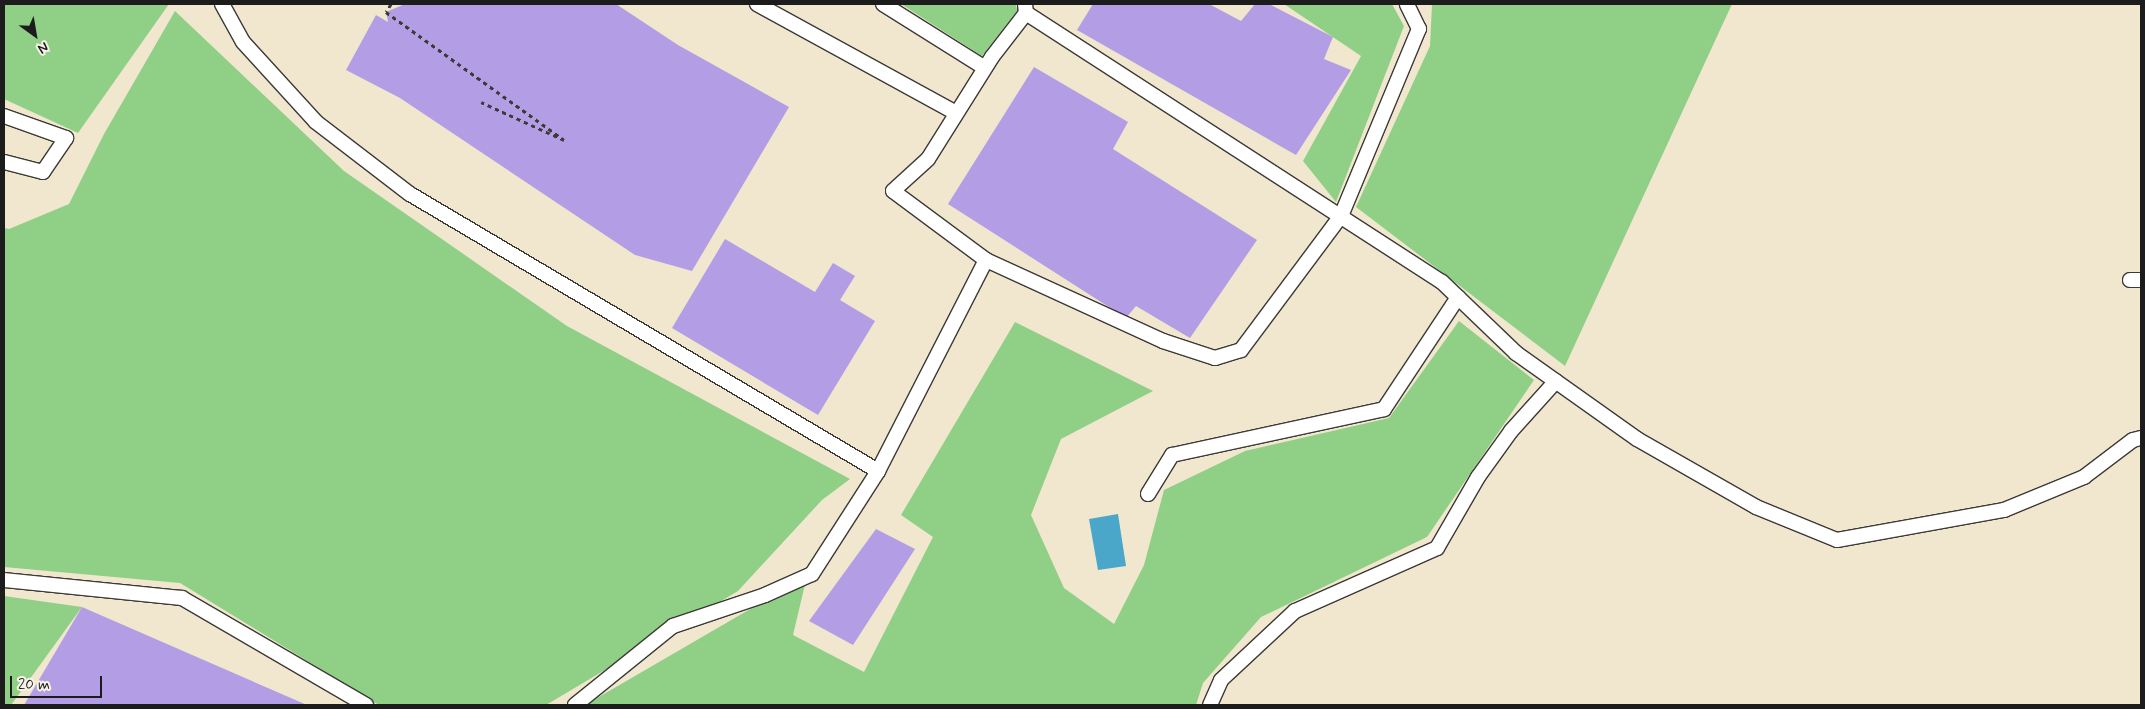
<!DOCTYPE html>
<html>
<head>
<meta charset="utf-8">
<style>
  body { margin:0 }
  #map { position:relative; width:2145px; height:709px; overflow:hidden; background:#f1e7ce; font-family:Mynerve,sans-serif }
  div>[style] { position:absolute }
  .green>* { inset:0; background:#90d086 }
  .water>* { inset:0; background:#4ba7c9 }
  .building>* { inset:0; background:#b39de5 }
  .path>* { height:3px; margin-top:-1.5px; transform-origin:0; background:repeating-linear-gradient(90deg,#3c3a37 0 4px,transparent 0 8px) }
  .roads { filter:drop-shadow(1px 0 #3c3a37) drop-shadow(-1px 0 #3c3a37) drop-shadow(0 1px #3c3a37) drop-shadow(0 -1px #3c3a37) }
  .service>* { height:14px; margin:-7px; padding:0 7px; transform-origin:7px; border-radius:7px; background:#fff }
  span { translate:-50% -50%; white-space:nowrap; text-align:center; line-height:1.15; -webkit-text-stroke:4.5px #f7f3e8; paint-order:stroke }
  .frame { position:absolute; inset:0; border:5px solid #1c1c1c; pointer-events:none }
  .north { position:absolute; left:10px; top:10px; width:50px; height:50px; -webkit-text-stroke:4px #f7f3e8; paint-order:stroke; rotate:148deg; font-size:14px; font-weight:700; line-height:20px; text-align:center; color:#1c1c1c }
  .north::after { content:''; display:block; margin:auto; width:18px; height:22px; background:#1c1c1c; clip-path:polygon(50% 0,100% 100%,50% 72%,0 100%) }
  .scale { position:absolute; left:10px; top:676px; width:92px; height:22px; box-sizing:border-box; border:2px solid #1c1c1c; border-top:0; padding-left:6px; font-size:15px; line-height:18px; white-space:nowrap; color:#1c1c1c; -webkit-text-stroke:4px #f7f3e8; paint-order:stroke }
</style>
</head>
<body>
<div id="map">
  <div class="green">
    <div style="clip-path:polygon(4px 4px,169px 4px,78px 133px,4px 99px)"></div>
    <div style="clip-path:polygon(901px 4px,1016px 4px,1017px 11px,982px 56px)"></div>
    <div style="clip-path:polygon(1284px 4px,1392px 4px,1404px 26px,1336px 202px,1303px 161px,1361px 56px)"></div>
    <div style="clip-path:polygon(1432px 4px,1732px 4px,1565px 366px,1356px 207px,1430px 46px)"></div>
    <div style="clip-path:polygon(175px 11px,344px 171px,567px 326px,850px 479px,822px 500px,738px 591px,546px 705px,379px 705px,180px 583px,4px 567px,4px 228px,9px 229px,69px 204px,104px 134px)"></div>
    <div style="clip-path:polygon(1459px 321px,1534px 380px,1427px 537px,1261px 617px,1203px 683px,1196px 705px,585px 705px,807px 576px,793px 635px,864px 672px,933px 537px,901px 515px,1015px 322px,1153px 391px,1061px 439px,1031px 515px,1064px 588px,1114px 624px,1144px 565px,1164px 490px,1245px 451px,1389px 418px)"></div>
    <div style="clip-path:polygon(4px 596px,82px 607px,11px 705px,4px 705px)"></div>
  </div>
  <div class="water">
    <div style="clip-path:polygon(1118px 514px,1126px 566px,1098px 570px,1089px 519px)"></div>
  </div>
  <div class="building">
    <div style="clip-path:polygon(405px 4px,616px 4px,678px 45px,789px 107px,692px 271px,635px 255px,400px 98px,346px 70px,376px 15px,388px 22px,386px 12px)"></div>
    <div style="clip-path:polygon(1093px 4px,1209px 4px,1241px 21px,1255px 4px,1269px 4px,1333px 37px,1324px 59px,1351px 70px,1296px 155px,1077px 30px)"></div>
    <div style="clip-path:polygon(1034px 67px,1128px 122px,1113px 149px,1257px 240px,1190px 338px,1136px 306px,1126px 318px,948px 204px)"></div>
    <div style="clip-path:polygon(725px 239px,815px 292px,833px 263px,855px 276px,840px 300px,875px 321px,818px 415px,672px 328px)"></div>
    <div style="clip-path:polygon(876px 529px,915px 549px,853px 645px,809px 621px)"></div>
    <div style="clip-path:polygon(82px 607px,307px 705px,24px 705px)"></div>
  </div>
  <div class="path">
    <div style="left:391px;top:4px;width:9px;rotate:122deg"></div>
    <div style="left:386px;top:12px;width:219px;rotate:35.7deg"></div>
    <div style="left:564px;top:140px;width:91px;rotate:-155.4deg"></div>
  </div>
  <div class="roads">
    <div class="service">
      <div style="left:222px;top:4px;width:43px;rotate:61.1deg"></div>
      <div style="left:243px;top:42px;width:108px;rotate:47.6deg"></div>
      <div style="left:316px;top:122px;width:118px;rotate:37.5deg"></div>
      <div style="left:410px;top:194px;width:544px;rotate:30.62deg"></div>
      <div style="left:757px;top:4px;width:227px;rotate:28.7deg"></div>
      <div style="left:883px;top:4px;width:120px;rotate:32.1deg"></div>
      <div style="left:1025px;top:4px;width:9px;rotate:84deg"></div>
      <div style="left:1026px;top:13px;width:56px;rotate:127.7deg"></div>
      <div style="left:992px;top:57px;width:120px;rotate:122.1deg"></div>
      <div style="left:928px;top:159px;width:47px;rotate:137.6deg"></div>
      <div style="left:893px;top:191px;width:116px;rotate:36.6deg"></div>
      <div style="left:986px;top:260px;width:195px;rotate:24.6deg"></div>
      <div style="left:1163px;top:341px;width:55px;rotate:18.1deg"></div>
      <div style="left:1215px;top:358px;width:27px;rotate:-17deg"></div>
      <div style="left:1241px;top:350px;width:167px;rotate:-53.3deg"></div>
      <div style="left:1341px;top:216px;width:203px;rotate:-67.4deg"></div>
      <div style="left:1419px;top:29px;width:28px;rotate:-116deg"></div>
      <div style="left:1026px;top:13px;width:495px;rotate:32.9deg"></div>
      <div style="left:1442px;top:282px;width:103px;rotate:43.8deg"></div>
      <div style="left:1516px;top:353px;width:148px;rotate:35.4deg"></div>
      <div style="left:1637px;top:439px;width:137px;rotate:29.7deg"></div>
      <div style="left:1756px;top:507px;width:87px;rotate:22.2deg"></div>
      <div style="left:1837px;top:540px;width:170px;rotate:-10.2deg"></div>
      <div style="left:2004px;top:510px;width:87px;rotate:-22.4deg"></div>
      <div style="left:2084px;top:477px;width:61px;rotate:-37.1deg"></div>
      <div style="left:2133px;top:440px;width:8px;rotate:-14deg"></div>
      <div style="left:4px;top:116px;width:66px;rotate:19.5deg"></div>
      <div style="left:66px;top:138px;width:41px;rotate:124.1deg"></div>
      <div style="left:43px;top:172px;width:40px;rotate:-165.6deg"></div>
      <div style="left:2130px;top:280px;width:11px"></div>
      <div style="left:1148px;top:494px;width:46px;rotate:-58.4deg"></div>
      <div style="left:1172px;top:455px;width:217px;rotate:-12.2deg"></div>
      <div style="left:1384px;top:409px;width:134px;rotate:-56.5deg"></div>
      <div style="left:4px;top:580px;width:179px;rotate:5.8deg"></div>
      <div style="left:182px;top:598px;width:213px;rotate:30.2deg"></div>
      <div style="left:575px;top:705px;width:126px;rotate:-38.9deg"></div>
      <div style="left:673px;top:626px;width:97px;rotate:-18.6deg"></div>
      <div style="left:765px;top:595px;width:51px;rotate:-24.1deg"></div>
      <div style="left:812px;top:574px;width:122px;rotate:-57.3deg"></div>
      <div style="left:878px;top:471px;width:237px;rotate:-62.9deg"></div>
      <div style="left:1210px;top:705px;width:27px;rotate:-66deg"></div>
      <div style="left:1221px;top:680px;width:101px;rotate:-43deg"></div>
      <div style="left:1295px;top:611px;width:155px;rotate:-23.9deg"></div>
      <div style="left:1437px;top:548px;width:82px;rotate:-60deg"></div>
      <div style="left:1478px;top:477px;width:57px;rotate:-54.3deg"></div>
      <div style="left:1511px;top:431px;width:67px;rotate:-48deg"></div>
    </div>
  </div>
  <div class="frame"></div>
  <div class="north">N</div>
  <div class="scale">20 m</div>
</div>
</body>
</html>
